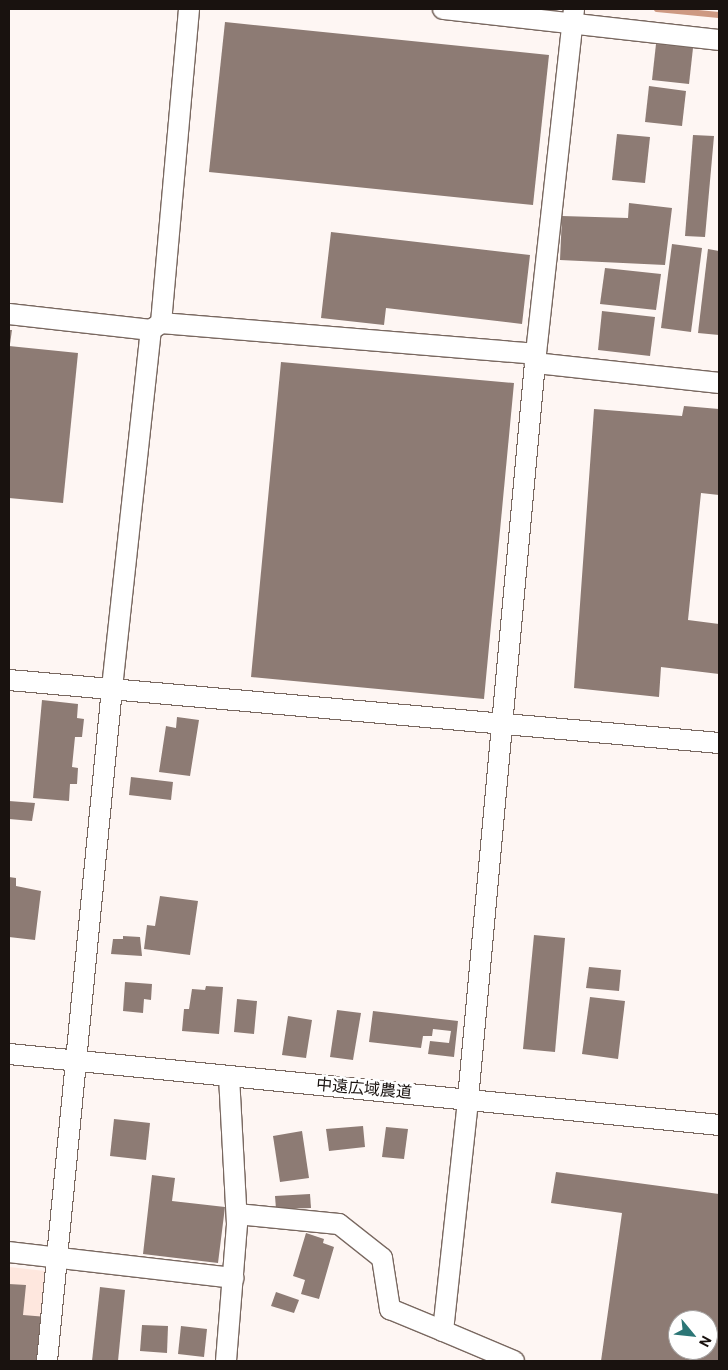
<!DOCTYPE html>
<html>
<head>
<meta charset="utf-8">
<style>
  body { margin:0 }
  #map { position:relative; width:728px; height:1370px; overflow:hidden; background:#fef6f3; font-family:Roboto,"Noto Sans JP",sans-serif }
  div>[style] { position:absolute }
  .built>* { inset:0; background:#fee7de }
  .stream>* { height:6px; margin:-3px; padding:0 3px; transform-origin:3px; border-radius:3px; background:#cd9982 }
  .building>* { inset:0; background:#8d7b74 }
  .roads { filter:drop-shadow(1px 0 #796860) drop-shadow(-1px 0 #796860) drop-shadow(0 1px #796860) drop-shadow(0 -1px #796860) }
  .minor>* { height:20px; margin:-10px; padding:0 10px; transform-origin:10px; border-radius:10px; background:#fff }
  span { translate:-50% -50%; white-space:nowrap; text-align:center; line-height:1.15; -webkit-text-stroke:5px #fff; paint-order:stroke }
  .street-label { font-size:16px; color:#19120f }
  .frame { position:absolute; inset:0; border:10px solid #19120f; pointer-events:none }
  .north { position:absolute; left:668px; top:1310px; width:50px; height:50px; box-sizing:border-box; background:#fff; border:1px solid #a3a09f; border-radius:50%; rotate:118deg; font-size:14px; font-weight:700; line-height:20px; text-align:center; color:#19120f }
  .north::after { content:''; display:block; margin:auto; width:18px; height:22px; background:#2c7676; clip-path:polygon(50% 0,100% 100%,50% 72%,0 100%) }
</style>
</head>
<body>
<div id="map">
  <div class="built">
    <div style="clip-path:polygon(9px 1267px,54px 1272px,45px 1361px,9px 1361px)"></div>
  </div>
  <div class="stream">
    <div style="left:657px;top:9px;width:62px;rotate:5.5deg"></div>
  </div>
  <div class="building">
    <div style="clip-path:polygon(225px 22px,549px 55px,533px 205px,209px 172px)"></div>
    <div style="clip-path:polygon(656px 44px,693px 48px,689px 84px,652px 80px)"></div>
    <div style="clip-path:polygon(649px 86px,686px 91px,682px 126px,645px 122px)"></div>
    <div style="clip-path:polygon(617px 134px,650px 137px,645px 183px,612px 180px)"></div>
    <div style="clip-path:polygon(693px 135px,714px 136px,705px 237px,685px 236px)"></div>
    <div style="clip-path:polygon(629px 203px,672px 208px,665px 265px,560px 260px,562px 216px,628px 218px)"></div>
    <div style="clip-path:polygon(331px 232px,530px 255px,522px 324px,386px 308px,384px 325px,321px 318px)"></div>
    <div style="clip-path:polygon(672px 244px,702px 248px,691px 332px,661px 328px)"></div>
    <div style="clip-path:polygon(708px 249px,719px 251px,719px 335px,698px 333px)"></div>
    <div style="clip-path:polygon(605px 268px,661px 274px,656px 310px,600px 304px)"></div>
    <div style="clip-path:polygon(602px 311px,655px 317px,650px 356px,598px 350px)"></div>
    <div style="clip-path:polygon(9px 330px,12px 330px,10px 344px,9px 344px)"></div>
    <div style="clip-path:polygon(9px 346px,78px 353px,63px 503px,9px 498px)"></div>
    <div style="clip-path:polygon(281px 362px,514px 383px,484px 699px,251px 677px)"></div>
    <div style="clip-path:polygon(684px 406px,719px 409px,719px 495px,701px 493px,688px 620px,719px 624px,719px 674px,661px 667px,659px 697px,574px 688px,594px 409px,682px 416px)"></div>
    <div style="clip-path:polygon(42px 700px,78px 704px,77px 718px,84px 719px,82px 737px,75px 737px,72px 767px,78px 768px,77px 784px,70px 784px,69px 801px,33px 798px)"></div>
    <div style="clip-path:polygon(177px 717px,199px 720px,190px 776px,159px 772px,166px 726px,176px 728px)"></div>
    <div style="clip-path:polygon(131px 777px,173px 782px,171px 800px,129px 795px)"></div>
    <div style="clip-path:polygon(9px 801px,35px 803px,32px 821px,9px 819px)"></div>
    <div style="clip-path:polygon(9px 877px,16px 878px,16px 886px,41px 891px,35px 940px,9px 937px)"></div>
    <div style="clip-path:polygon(160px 896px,198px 901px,190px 955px,144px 949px,147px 925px,155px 926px)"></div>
    <div style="clip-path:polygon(534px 935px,565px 938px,555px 1052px,523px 1049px)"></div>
    <div style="clip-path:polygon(123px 936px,140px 937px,142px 956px,111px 954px,113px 939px,123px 939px)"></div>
    <div style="clip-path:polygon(589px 967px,621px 970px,619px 991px,586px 988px)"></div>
    <div style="clip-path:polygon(125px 982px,152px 984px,151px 1000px,144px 999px,143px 1013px,123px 1011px)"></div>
    <div style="clip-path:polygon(206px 986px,223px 987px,219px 1034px,182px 1031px,184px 1009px,189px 1009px,192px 989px,205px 990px)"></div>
    <div style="clip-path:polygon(590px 997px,625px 1001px,618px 1059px,582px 1054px)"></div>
    <div style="clip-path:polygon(237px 999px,257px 1001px,254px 1034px,234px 1032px)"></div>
    <div style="clip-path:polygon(337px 1010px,361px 1013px,353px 1060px,330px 1057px)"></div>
    <div style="clip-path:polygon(373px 1011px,458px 1021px,454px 1057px,428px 1054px,430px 1041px,449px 1043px,451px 1031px,433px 1029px,432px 1036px,423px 1036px,421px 1048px,369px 1042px)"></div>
    <div style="clip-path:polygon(288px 1016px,312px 1020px,306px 1058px,282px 1055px)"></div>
    <div style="clip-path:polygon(114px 1119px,150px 1123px,146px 1160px,110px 1156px)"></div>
    <div style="clip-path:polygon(363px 1126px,365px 1147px,329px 1151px,326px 1129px)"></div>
    <div style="clip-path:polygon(386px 1127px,408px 1129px,404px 1159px,382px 1157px)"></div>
    <div style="clip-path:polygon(302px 1131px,309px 1178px,280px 1182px,273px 1136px)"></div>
    <div style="clip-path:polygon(evenodd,556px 1172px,719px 1194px,719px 1361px,601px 1361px,622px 1213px,551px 1203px,556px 1172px,678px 1320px,708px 1320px,708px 1350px,678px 1350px,678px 1320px)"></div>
    <div style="clip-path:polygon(152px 1175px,175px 1178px,172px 1201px,225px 1207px,218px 1263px,143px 1254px)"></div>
    <div style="clip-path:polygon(310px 1194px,311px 1208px,276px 1209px,275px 1196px)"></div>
    <div style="clip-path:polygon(306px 1233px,324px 1239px,323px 1243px,334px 1247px,319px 1299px,301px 1294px,305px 1280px,293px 1276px)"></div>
    <div style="clip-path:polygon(9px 1284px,26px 1285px,23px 1315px,47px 1317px,43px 1361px,9px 1361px)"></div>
    <div style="clip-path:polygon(100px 1287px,125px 1290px,118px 1361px,92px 1361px)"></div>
    <div style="clip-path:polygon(276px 1292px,299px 1300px,294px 1313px,271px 1306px)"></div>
    <div style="clip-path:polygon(142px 1325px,168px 1326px,167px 1353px,140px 1351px)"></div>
    <div style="clip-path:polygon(181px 1326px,207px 1329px,204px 1357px,178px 1354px)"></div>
  </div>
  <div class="roads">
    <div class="minor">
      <div style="left:443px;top:9px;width:278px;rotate:6.4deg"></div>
      <div style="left:574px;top:9px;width:356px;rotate:96.3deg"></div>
      <div style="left:535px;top:363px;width:185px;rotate:6.2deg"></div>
      <div style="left:9px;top:314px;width:143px;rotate:6.4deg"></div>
      <div style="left:151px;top:330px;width:12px;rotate:-35deg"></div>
      <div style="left:161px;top:323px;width:375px;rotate:4.7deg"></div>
      <div style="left:161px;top:323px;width:315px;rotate:-84.9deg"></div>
      <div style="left:9px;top:680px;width:713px;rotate:5.07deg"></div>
      <div style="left:9px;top:1054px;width:714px;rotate:5.71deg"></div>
      <div style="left:237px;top:1214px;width:102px;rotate:5.6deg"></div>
      <div style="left:339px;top:1224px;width:55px;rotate:38.3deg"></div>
      <div style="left:382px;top:1258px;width:52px;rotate:81.1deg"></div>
      <div style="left:390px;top:1309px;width:57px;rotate:22.5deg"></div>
      <div style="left:9px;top:1252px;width:226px;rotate:6.6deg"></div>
      <div style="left:47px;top:1361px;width:676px;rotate:-84.48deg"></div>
      <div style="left:112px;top:688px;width:360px;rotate:-83.8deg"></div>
      <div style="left:226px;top:1361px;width:137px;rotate:-85.4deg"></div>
      <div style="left:237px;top:1224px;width:148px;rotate:-93.1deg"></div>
      <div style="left:514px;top:1361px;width:77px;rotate:-157.1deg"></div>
      <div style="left:443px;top:1331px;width:233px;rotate:-83.8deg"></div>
      <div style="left:468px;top:1099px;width:739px;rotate:-84.8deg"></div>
    </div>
  </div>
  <div class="street-label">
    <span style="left:364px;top:1089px;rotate:5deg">中遠広域農道</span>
  </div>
  <div class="frame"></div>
  <div class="north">N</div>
</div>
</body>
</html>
